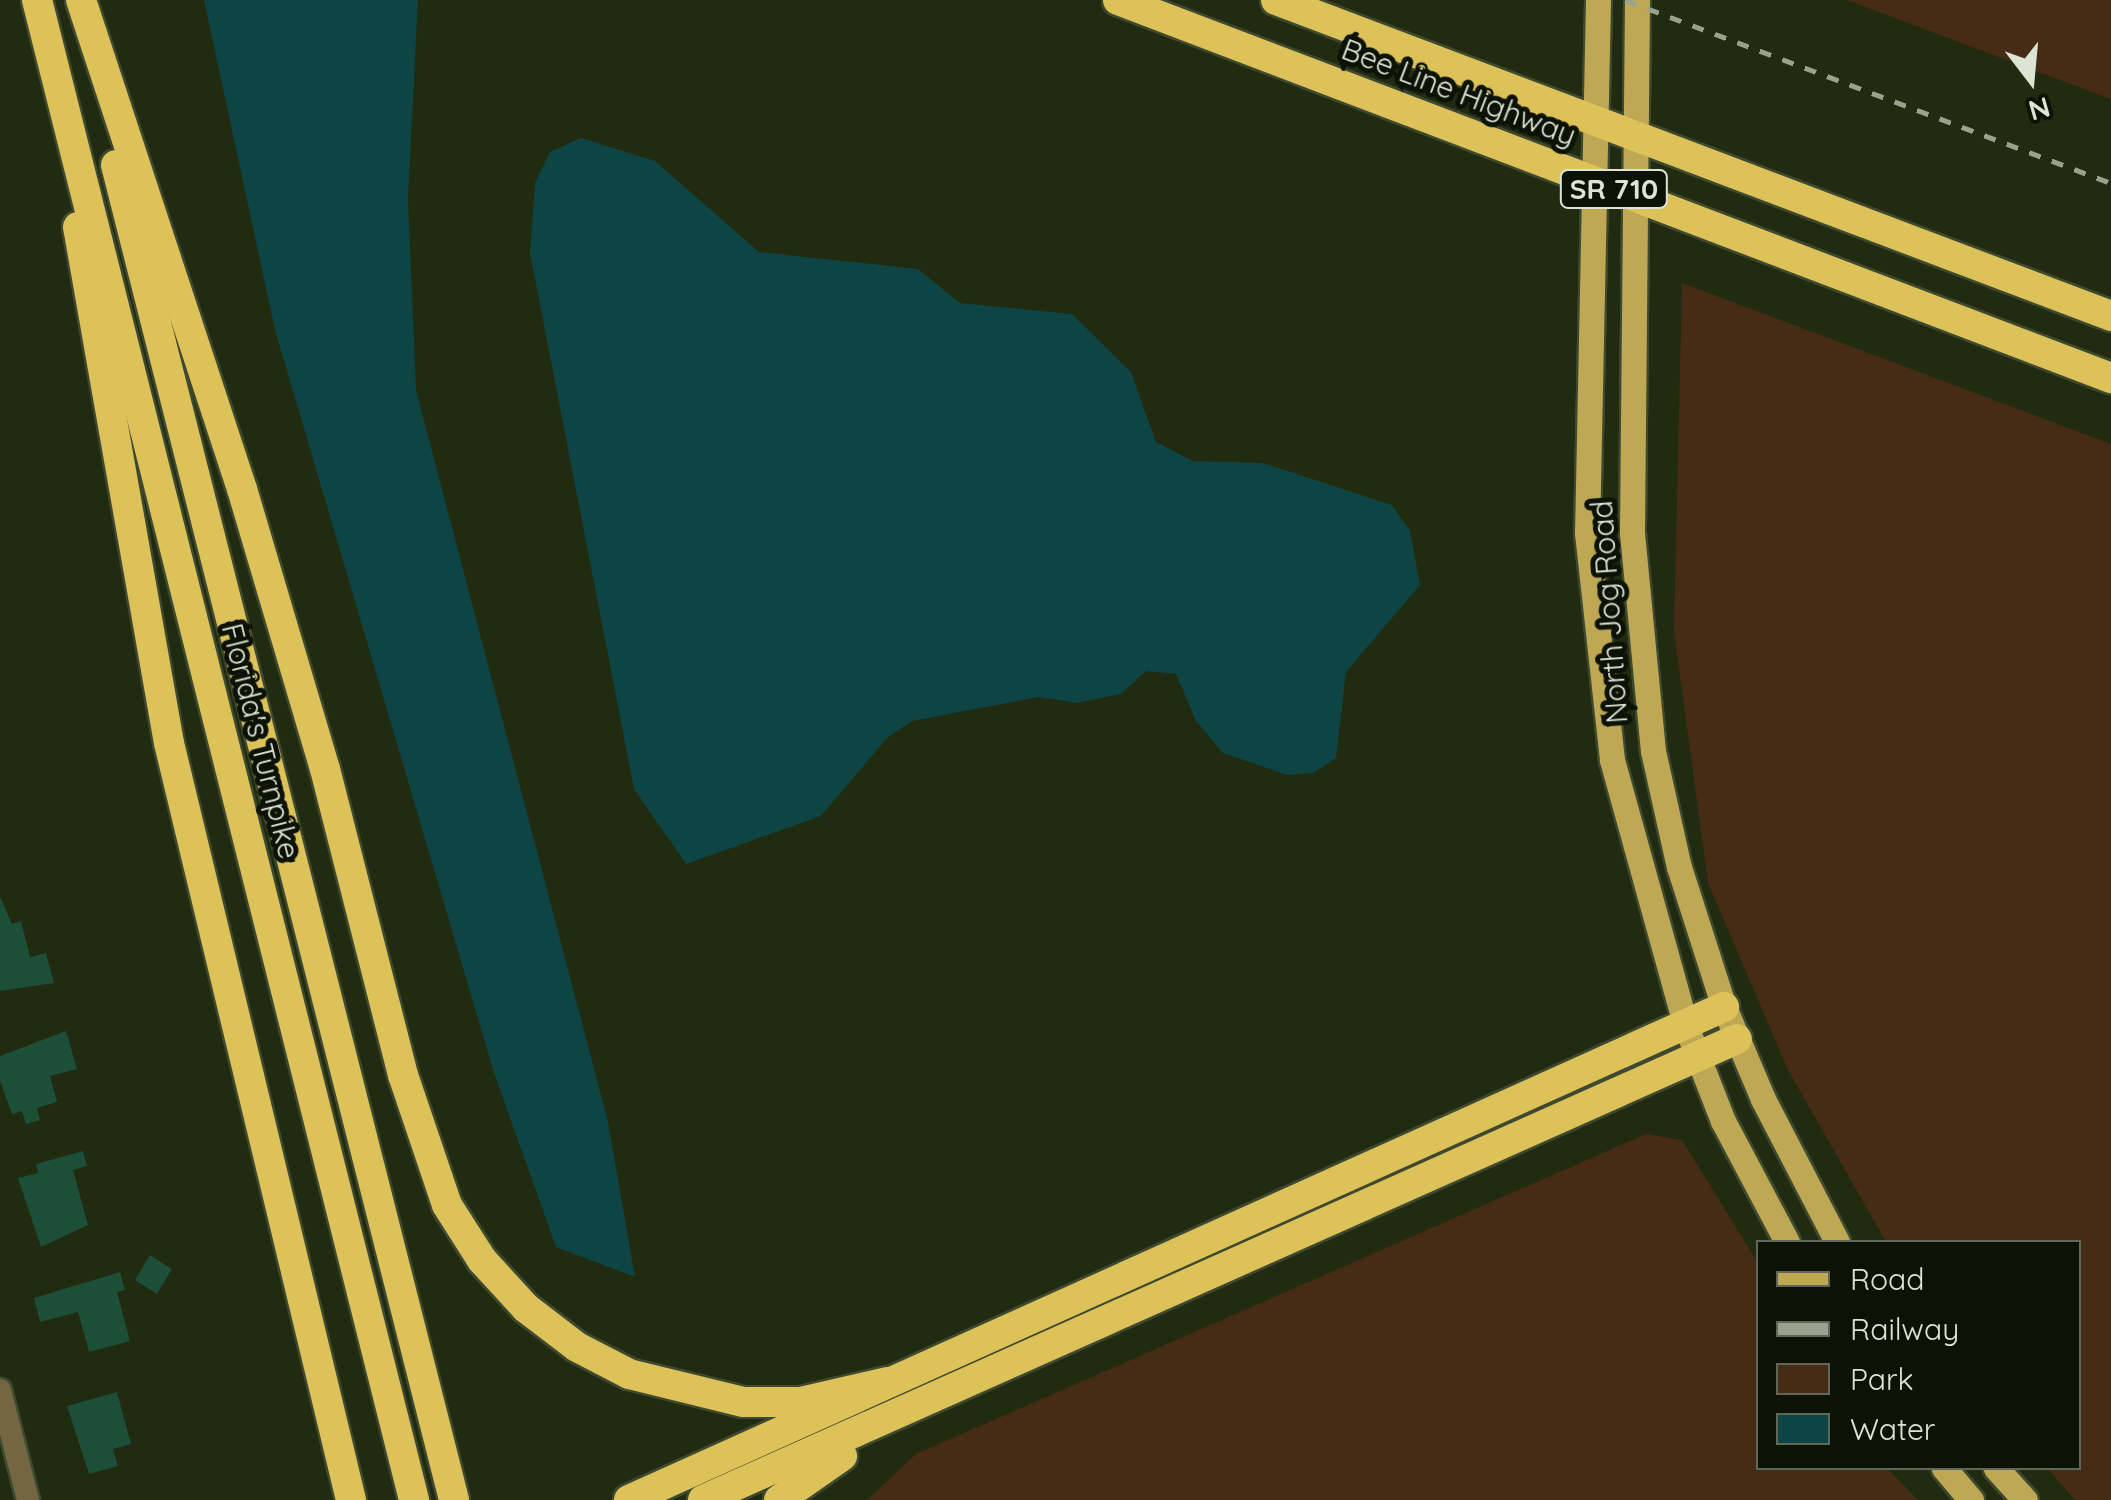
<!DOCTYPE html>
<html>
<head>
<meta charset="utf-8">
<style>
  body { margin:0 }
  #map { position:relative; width:2111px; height:1500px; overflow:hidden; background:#202b10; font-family:Quicksand,sans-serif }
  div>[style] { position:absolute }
  .green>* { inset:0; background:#462c15 }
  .water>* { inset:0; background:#0e4444 }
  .building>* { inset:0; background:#1c4e38 }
  .roads { filter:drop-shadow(2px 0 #3e492f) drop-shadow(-2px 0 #3e492f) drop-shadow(0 2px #3e492f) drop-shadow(0 -2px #3e492f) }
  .minor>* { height:22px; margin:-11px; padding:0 11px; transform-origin:11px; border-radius:11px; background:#726741 }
  .major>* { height:25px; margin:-12.5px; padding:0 12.5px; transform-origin:12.5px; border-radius:12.5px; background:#bea853 }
  .highway>* { height:30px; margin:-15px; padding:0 15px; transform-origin:15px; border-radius:15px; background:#ddc159 }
  .rail>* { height:5px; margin-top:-2.5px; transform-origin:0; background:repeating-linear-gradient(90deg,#99a28d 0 12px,transparent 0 24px) }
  span { translate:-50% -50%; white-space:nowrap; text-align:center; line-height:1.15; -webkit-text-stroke:10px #0d1207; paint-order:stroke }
  .shield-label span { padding:2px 8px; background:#0d1207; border:2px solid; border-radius:8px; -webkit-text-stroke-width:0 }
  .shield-label { font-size:28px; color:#dce4d3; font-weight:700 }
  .street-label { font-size:30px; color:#dce4d3 }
  .legend { position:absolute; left:1756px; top:1240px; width:325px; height:230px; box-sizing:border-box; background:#0d1207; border:2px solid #606659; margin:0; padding:12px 18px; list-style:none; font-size:30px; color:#dce4d3 }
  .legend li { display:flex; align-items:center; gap:20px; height:50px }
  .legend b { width:50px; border:2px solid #606659 }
  .north { position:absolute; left:1981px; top:30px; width:100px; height:100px; -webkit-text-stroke:8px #0d1207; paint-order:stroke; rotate:164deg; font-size:28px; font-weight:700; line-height:40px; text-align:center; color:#dce4d3 }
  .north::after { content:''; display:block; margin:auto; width:35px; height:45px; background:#dce4d3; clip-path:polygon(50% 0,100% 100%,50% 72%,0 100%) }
</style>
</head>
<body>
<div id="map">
  <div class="green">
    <div style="clip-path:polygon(1847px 0,2111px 0,2111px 99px)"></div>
    <div style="clip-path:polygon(1682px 283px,2111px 444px,2111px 1500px,2075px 1500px,2047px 1468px,2078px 1468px,2078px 1242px,1886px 1242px,1787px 1068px,1708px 883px,1674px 631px)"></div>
    <div style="clip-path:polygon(1646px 1134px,1682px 1140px,1758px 1263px,1758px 1468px,1887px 1468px,1918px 1500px,867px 1500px,916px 1454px)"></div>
  </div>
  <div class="water">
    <div style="clip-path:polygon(204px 0,418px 0,408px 199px,416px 390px,608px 1122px,635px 1277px,556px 1247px,494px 1073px,275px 330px)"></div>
    <div style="clip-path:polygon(581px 138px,655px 161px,759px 252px,918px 269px,960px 303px,1072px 314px,1131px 372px,1156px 442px,1193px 461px,1263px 463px,1392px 505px,1410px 531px,1420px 585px,1346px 672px,1336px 758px,1313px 773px,1287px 775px,1223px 753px,1196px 721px,1176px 674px,1146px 671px,1121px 694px,1077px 703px,1039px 697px,912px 721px,887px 738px,821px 816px,686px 864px,634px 789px,530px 253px,535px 183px,550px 152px)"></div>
  </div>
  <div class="building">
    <div style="clip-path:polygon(0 897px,12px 924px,21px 921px,30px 957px,46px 953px,54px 983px,0 991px)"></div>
    <div style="clip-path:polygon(66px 1031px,77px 1069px,50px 1076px,57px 1102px,37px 1108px,40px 1120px,26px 1124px,22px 1111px,12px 1114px,0 1081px,0 1056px)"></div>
    <div style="clip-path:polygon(83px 1151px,87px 1166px,73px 1170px,88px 1225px,41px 1247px,18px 1178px,38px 1173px,36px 1164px)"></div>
    <div style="clip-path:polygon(150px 1255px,172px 1269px,157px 1294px,135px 1280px)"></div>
    <div style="clip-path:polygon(120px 1272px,125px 1290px,117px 1292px,130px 1341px,89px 1352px,78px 1312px,40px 1322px,34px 1298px)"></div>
    <div style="clip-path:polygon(117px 1392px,131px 1444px,113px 1449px,118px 1466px,89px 1474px,67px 1406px)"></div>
  </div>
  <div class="roads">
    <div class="minor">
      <div style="left:0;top:1390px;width:114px;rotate:75.7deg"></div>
    </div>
    <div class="major">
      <div style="left:1598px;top:0;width:533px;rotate:91.18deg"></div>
      <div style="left:1587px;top:533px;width:228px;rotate:83.7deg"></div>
      <div style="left:1612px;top:760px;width:274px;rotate:74.5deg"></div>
      <div style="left:1685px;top:1024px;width:104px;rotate:68.6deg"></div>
      <div style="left:1723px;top:1121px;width:137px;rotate:62.1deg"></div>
      <div style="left:1637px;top:0;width:533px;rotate:90.54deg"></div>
      <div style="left:1632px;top:533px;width:219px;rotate:84.5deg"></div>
      <div style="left:1653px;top:751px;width:119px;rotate:77.4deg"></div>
      <div style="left:1679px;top:867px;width:147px;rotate:72.2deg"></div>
      <div style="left:1724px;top:1007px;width:100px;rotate:67deg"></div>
      <div style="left:1763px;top:1099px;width:161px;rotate:62.6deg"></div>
      <div style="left:1944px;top:1468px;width:42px;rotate:49.8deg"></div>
      <div style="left:1996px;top:1468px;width:43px;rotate:47.8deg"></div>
    </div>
    <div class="highway">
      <div style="left:37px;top:0;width:1547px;rotate:75.89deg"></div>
      <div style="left:81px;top:0;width:515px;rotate:71.78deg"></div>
      <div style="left:242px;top:489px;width:292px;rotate:73.5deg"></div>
      <div style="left:325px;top:769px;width:316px;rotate:75.7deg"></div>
      <div style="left:403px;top:1075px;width:137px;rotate:71.3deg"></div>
      <div style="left:447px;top:1205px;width:65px;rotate:57.5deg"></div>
      <div style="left:482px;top:1260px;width:65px;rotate:47.5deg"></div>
      <div style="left:526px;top:1308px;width:64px;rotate:37.4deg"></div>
      <div style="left:577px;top:1347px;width:59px;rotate:27.4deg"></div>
      <div style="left:629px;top:1374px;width:117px;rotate:13.8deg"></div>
      <div style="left:743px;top:1402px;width:57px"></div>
      <div style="left:800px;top:1402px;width:89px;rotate:-12.9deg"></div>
      <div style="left:1118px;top:0;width:1063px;rotate:20.84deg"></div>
      <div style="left:1276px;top:0;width:893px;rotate:20.73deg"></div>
      <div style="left:116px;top:165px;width:1377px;rotate:75.79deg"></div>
      <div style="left:78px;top:227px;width:524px;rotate:80deg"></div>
      <div style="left:169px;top:743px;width:779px;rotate:76.48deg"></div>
      <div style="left:629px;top:1500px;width:1201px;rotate:-24.24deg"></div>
      <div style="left:703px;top:1500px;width:1132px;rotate:-24.03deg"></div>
      <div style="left:779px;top:1500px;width:77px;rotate:-34.9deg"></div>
    </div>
  </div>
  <div class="rail">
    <div style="left:1625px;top:0;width:519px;rotate:20.63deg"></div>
  </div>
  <div class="shield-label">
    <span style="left:1614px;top:189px">SR 710</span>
  </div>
  <div class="street-label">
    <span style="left:1459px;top:92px;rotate:21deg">Bee Line Highway</span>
    <span style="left:1609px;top:612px;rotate:-94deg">North Jog Road</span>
    <span style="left:261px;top:741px;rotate:76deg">Florida's Turnpike</span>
  </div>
  <ul class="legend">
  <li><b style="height:12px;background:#bea853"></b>Road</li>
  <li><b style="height:12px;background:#99a28d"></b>Railway</li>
  <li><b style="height:28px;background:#462c15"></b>Park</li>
  <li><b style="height:28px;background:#0e4444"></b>Water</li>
  </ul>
  <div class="north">N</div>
</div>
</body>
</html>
